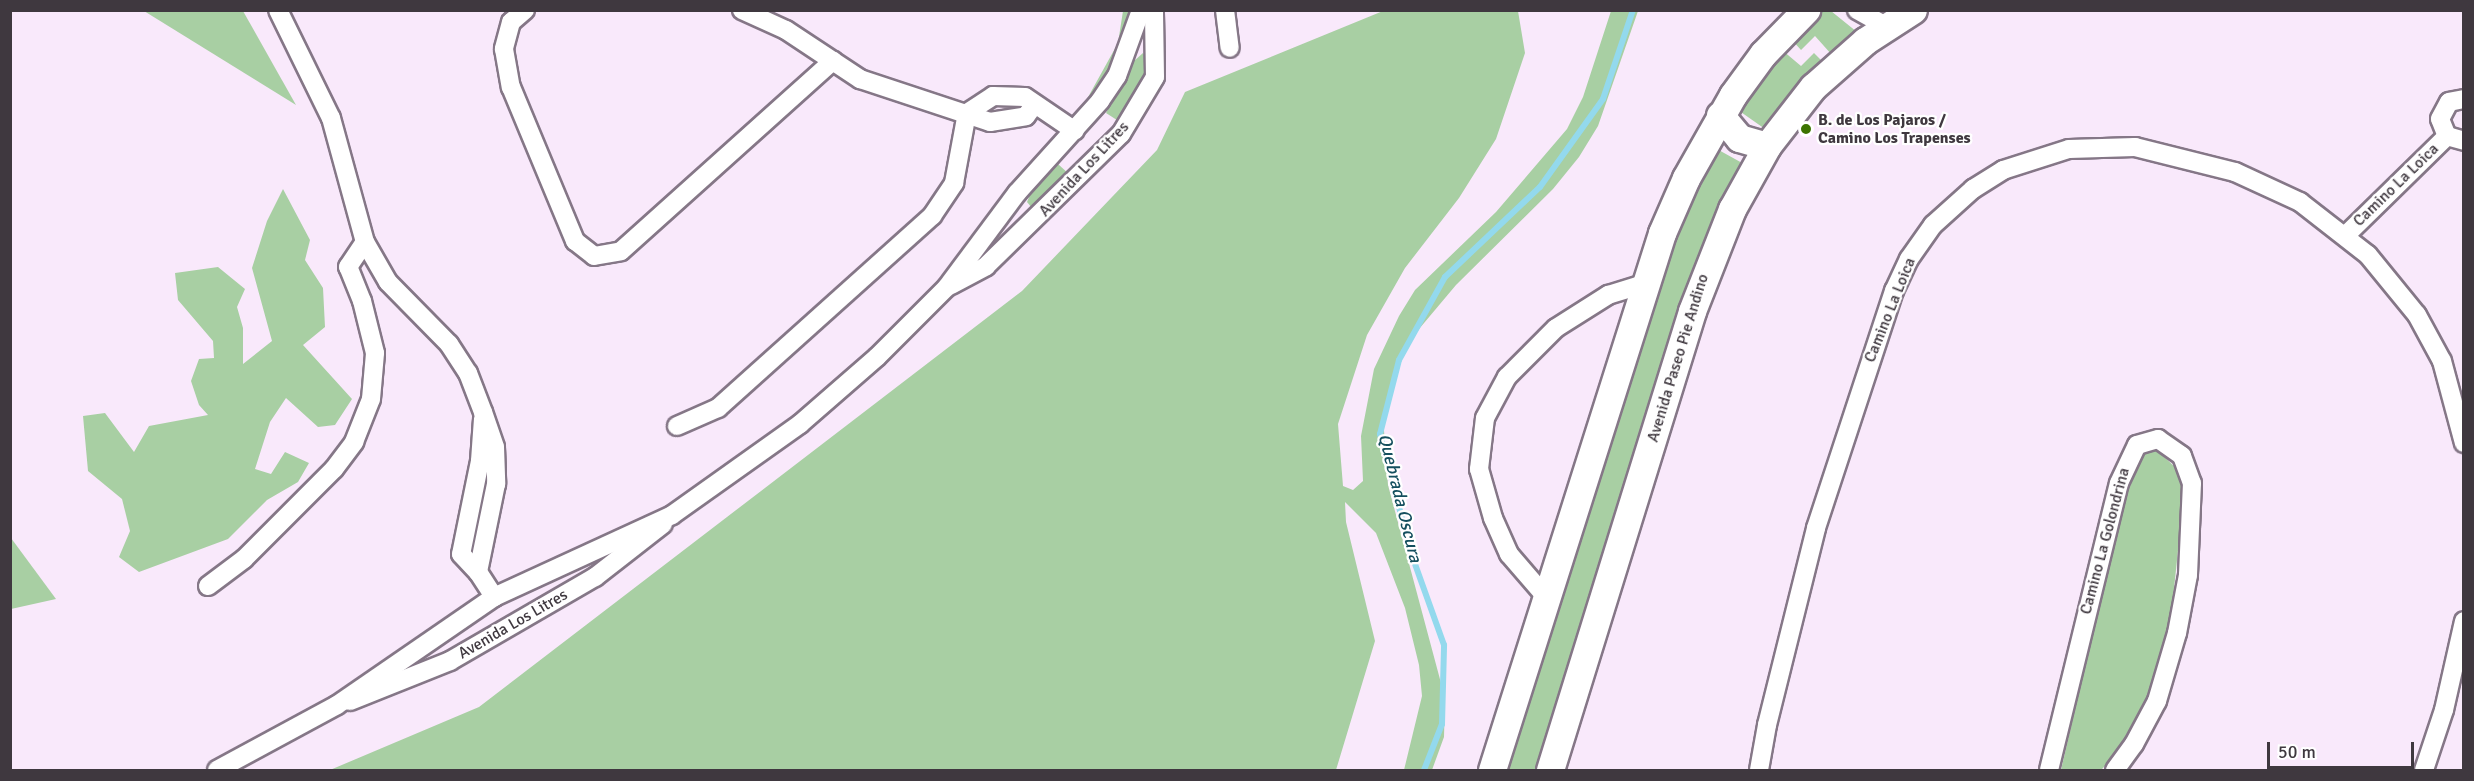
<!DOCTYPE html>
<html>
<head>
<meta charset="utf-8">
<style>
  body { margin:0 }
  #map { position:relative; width:2474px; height:781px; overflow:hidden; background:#f9e9fb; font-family:Signika,sans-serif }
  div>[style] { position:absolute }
  .green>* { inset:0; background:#a8cfa3 }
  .stream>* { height:6px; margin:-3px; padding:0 3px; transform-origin:3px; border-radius:3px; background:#93d9ed }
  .roads { filter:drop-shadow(2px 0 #857787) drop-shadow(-2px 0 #857787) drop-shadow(0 2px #857787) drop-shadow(0 -2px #857787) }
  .street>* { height:18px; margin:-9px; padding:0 9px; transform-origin:9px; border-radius:9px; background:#fff }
  .secondary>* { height:27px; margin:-13.5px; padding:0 13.5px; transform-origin:13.5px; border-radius:13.5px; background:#fff }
  .dots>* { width:16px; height:16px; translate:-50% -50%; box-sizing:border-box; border:3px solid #fff; border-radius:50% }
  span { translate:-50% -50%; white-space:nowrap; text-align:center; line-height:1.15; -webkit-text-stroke:4.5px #fff; paint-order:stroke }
  .poi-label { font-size:16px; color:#3f383f; font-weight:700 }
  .left { translate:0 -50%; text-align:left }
  .street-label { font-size:16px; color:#3f383f }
  .water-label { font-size:18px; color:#144f5e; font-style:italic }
  .frame { position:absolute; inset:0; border:12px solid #3f383f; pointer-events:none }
  .scale { position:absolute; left:2267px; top:742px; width:147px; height:27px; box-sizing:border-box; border:3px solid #3f383f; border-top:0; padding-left:8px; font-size:18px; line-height:21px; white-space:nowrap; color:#3f383f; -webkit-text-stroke:4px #fff; paint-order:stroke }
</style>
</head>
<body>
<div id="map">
  <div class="green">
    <div style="clip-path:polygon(144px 11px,243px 11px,296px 105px)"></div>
    <div style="clip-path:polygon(1123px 11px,1134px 11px,1123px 47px,1093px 103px,1087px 99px,1118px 43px)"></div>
    <div style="clip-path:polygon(1383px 11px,1518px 11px,1525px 53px,1496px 139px,1459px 198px,1405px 268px,1367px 335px,1338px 424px,1343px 486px,1353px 490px,1363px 481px,1361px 436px,1374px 369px,1399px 316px,1415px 290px,1496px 212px,1567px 129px,1583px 97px,1611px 11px,1638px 11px,1598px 126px,1579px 157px,1553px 189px,1456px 285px,1419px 329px,1401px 358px,1389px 392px,1383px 417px,1388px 485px,1445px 698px,1444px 737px,1432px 770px,1404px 770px,1422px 696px,1419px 665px,1405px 608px,1376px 533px,1345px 502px,1346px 522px,1375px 641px,1336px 770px,330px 770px,479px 707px,1022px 291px,1157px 150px,1185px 92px)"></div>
    <div style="clip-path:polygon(1823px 11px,1831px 11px,1857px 32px,1832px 55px,1815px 36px,1801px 50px,1792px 40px)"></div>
    <div style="clip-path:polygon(1782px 50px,1801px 66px,1814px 53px,1823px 62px,1765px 129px,1738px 110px)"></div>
    <div style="clip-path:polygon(1143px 53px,1148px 62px,1146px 75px,1120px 122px,1106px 113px,1134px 61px)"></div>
    <div style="clip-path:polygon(1715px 148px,1744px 164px,1540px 770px,1503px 770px,1672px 236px)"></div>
    <div style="clip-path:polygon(1058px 164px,1070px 175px,1035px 209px,1032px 208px,1027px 202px,1032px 190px)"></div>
    <div style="clip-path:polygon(283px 189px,310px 240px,305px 260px,323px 288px,325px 327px,303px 345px,352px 399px,335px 425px,318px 427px,286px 398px,270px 422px,255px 469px,271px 474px,285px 452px,309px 463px,298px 482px,267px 500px,228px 539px,139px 572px,119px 557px,130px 531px,122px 499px,88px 471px,83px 416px,105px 413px,134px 452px,149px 426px,208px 415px,199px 405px,191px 381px,199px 359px,214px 358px,213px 341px,178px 300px,175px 273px,218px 267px,245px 289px,237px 307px,243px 328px,243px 364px,272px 341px,252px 268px,267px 221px)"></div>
    <div style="clip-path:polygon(2156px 449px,2178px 470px,2184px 493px,2172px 608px,2161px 658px,2145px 708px,2117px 754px,2101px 770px,2061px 770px,2120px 513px,2139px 461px,2146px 451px)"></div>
    <div style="clip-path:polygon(10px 538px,11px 538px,56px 599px,11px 609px)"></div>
  </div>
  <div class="stream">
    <div style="left:1424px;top:770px;width:49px;rotate:-68.6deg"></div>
    <div style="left:1442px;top:724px;width:79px;rotate:-88.5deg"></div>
    <div style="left:1444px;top:645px;width:98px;rotate:-109.7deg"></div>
    <div style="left:1411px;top:553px;width:123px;rotate:-104.6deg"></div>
    <div style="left:1380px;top:434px;width:76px;rotate:-75.6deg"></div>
    <div style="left:1399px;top:360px;width:95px;rotate:-61deg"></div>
    <div style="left:1445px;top:277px;width:131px;rotate:-43.5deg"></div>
    <div style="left:1540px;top:187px;width:108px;rotate:-54.4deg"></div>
    <div style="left:1603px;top:99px;width:94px;rotate:-71.4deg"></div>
  </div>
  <div class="roads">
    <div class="street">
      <div style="left:278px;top:10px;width:120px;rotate:63.9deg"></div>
      <div style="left:331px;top:118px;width:129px;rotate:74.7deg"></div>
      <div style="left:365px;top:242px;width:46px;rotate:60.1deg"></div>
      <div style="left:388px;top:282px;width:87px;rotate:45.5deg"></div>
      <div style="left:449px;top:344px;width:35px;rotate:57deg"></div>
      <div style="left:468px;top:373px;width:42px;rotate:69deg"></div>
      <div style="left:483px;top:412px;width:37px;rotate:71deg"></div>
      <div style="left:495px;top:447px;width:37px;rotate:88deg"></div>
      <div style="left:496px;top:484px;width:90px;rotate:101.6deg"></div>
      <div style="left:525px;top:10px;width:18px;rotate:139deg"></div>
      <div style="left:511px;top:22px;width:28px;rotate:105deg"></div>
      <div style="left:504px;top:49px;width:39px;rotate:80deg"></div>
      <div style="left:511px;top:87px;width:167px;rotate:67.4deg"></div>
      <div style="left:575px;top:241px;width:24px;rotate:38deg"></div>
      <div style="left:594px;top:256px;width:27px;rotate:-10deg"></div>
      <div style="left:621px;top:251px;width:285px;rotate:-41.9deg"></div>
      <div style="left:742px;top:10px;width:48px;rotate:24.4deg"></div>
      <div style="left:786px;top:30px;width:89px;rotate:33.5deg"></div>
      <div style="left:860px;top:79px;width:137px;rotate:18.3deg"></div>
      <div style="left:990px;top:122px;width:36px;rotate:-9deg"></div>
      <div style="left:1026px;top:116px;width:14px;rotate:-54deg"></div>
      <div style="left:1225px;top:10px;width:38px;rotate:83deg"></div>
      <div style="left:1857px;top:10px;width:33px;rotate:29deg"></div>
      <div style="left:2464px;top:99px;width:15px;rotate:169deg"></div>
      <div style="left:2449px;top:102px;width:19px;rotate:118deg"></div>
      <div style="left:2440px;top:119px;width:18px;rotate:68deg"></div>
      <div style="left:2447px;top:136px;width:18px;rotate:16deg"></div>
      <div style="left:967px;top:113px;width:31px;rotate:-33deg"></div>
      <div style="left:993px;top:96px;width:32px;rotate:2deg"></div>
      <div style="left:1025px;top:97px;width:60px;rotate:34.2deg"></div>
      <div style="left:2346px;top:235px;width:141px;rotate:-44.4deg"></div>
      <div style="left:951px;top:285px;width:40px;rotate:-28deg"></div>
      <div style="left:986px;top:266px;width:189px;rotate:-44.4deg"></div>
      <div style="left:1121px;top:134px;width:66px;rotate:-59.2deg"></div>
      <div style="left:1155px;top:77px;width:67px;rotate:-90.9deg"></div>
      <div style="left:483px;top:419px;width:42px;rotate:94.1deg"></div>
      <div style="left:480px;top:461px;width:95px;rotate:101.5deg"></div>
      <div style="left:461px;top:554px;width:25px;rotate:47deg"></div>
      <div style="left:478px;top:572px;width:30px;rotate:57deg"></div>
      <div style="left:677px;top:426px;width:45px;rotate:-23.7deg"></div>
      <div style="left:718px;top:408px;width:288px;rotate:-41.9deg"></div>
      <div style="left:932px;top:216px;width:40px;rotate:-56deg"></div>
      <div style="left:954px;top:183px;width:71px;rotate:-79.5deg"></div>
      <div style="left:208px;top:586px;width:45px;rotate:-36.9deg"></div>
      <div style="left:244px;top:559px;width:127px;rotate:-45deg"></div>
      <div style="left:334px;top:469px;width:34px;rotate:-53deg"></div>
      <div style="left:354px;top:442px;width:46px;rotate:-68.4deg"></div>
      <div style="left:371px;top:399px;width:46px;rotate:-85deg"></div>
      <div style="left:375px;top:353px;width:54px;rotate:-104deg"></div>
      <div style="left:362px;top:301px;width:37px;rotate:-112deg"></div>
      <div style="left:348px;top:267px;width:30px;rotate:-56deg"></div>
      <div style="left:1546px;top:597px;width:57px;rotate:-130.7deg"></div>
      <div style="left:1509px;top:554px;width:39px;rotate:-114deg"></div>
      <div style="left:1493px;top:518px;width:51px;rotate:-105.9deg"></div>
      <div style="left:1479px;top:469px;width:51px;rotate:-83.3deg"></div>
      <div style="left:1485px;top:418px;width:47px;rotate:-61.8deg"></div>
      <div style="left:1507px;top:377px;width:69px;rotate:-45deg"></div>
      <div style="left:1556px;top:328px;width:62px;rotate:-32.4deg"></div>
      <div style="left:1608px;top:295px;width:37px;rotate:-17deg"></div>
      <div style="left:350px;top:701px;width:108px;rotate:-21.8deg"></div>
      <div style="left:450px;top:661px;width:168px;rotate:-30.1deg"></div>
      <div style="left:595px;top:577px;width:86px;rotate:-37.9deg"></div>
      <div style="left:217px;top:770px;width:136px;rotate:-28.4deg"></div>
      <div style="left:337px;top:705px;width:191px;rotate:-34.5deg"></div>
      <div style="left:494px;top:597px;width:196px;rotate:-24.7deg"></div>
      <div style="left:672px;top:515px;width:157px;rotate:-35.4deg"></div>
      <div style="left:800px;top:424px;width:102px;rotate:-41deg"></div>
      <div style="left:877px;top:357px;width:99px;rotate:-45deg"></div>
      <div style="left:947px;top:287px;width:117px;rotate:-53.3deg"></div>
      <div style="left:1017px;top:193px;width:124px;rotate:-47.9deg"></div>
      <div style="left:1100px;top:101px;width:30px;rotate:-56deg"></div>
      <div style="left:1117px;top:76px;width:70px;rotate:-70deg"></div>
      <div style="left:1759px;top:770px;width:46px;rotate:-79.9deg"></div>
      <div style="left:1767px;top:725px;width:203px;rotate:-76deg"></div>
      <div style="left:1816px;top:528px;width:250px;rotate:-71.8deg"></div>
      <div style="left:1894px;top:291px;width:35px;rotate:-65deg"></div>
      <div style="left:1909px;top:259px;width:42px;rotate:-54.8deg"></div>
      <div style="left:1933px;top:225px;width:54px;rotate:-42deg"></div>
      <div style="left:1973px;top:189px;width:36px;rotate:-32deg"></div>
      <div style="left:2003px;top:170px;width:69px;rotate:-17.7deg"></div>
      <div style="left:2069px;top:149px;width:66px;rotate:-1.7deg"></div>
      <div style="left:2135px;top:147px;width:103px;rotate:14deg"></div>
      <div style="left:2235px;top:172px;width:72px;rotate:24.8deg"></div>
      <div style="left:2300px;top:202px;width:86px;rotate:37.9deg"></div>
      <div style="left:2368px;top:255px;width:77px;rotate:50.8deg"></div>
      <div style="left:2417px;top:315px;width:52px;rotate:61.5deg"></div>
      <div style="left:2442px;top:361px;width:85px;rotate:75deg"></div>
      <div style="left:2049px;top:770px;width:295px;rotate:-76.3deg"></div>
      <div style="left:2119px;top:483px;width:42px;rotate:-64.7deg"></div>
      <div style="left:2137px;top:445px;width:22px;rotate:-16deg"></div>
      <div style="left:2158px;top:439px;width:29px;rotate:35deg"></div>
      <div style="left:2182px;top:456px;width:29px;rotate:70deg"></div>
      <div style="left:2192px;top:483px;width:92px;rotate:92.5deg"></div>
      <div style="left:2188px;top:575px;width:59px;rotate:100.7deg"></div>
      <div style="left:2177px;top:633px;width:71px;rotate:106.4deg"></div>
      <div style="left:2157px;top:701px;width:49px;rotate:118.1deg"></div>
      <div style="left:2134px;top:744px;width:32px;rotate:126deg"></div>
      <div style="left:2424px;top:770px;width:63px;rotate:-71.6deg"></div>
      <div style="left:2444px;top:710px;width:91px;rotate:-77.3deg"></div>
    </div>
    <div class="secondary">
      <div style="left:1720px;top:115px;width:30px;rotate:50deg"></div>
      <div style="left:1739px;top:138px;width:29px;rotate:16deg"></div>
      <div style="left:1492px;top:770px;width:563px;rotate:-72.43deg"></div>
      <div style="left:1662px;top:233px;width:60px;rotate:-66.4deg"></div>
      <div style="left:1686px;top:178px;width:95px;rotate:-60.5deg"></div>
      <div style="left:1733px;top:95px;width:51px;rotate:-53.8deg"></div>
      <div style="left:1763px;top:54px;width:62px;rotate:-45.7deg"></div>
      <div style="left:1550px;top:770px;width:480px;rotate:-72.8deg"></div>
      <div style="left:1692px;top:311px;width:110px;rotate:-68.6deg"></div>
      <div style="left:1732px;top:209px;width:72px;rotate:-60.9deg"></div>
      <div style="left:1767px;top:146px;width:75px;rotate:-52.1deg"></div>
      <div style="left:1813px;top:87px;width:69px;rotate:-41.5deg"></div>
      <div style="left:1865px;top:41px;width:57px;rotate:-32.9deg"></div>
    </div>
  </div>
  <div class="dots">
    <div style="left:1806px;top:129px;background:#3c7300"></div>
  </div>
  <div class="poi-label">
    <span class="left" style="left:1818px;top:129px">B. de Los Pajaros /<br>Camino Los Trapenses</span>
  </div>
  <div class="street-label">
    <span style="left:1084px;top:169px;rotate:-47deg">Avenida Los Litres</span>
    <span style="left:2396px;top:185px;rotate:-44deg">Camino La Loica</span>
    <span style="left:1890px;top:310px;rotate:-68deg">Camino La Loica</span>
    <span style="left:1678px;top:358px;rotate:-73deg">Avenida Paseo Pie Andino</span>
    <span style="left:2105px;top:541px;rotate:-75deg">Camino La Golondrina</span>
    <span style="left:513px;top:624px;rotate:-30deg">Avenida Los Litres</span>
  </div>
  <div class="water-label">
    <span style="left:1400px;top:498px;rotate:76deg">Quebrada Oscura</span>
  </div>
  <div class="frame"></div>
  <div class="scale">50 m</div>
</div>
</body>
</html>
